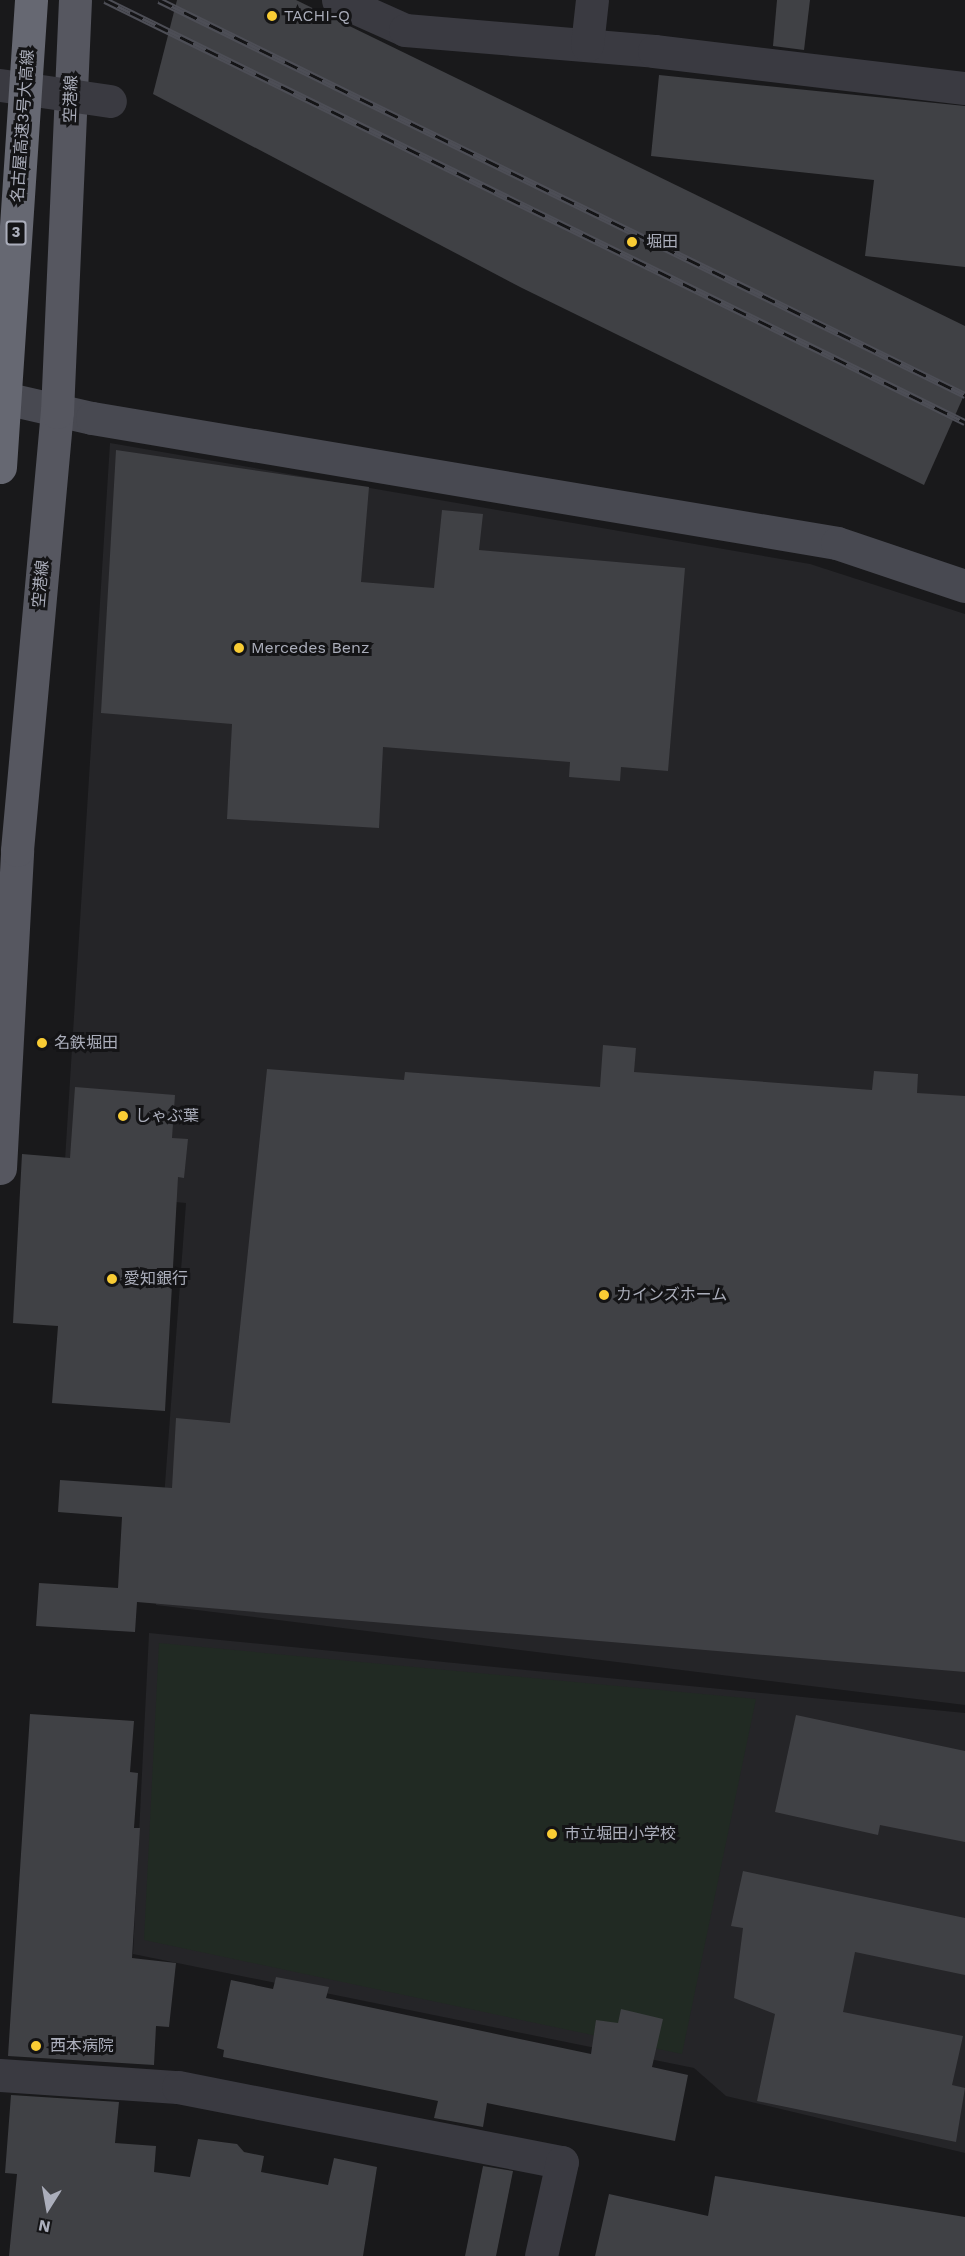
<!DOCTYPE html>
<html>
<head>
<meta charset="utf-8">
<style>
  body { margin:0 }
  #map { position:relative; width:965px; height:2256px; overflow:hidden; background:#19191b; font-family:"Work Sans","Noto Sans JP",sans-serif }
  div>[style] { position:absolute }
  .built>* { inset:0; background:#252528 }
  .green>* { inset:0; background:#212a23 }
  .building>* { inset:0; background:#404145 }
  .street>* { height:33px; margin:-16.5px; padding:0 16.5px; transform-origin:16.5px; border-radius:16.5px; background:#3a3a41 }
  .secondary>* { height:33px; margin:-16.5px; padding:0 16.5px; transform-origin:16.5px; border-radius:16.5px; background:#484951 }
  .primary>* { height:33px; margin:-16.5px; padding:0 16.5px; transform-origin:16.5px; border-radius:16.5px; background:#565760 }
  .rail>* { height:7px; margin-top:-3.5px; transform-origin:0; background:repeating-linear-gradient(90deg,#141416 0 14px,#4d4e56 0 28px); box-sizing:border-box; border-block:2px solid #4d4e56 }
  .street-bridge>* { height:33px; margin:-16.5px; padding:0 16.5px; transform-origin:16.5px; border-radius:16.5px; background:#3a3a41 }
  .highway-bridge>* { height:33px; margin:-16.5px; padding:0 16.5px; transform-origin:16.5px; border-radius:16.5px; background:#666872 }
  .dots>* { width:16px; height:16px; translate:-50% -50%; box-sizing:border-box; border:3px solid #141416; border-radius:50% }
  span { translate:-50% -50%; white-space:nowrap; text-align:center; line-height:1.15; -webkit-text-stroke:6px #141416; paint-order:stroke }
  .shield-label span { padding:2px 4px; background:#141416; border:2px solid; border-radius:4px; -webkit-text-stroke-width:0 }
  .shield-label { font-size:15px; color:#abaebb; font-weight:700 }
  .poi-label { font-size:16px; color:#abaebb }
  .left { translate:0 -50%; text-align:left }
  .street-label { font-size:16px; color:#abaebb }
  .north { position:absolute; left:18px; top:2178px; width:60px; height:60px; -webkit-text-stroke:4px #141416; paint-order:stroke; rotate:191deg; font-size:16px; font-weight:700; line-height:24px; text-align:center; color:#abaebb }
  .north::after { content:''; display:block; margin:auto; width:21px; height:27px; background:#abaebb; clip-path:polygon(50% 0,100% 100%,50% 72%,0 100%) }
</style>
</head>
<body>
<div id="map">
  <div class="built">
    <div style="clip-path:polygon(110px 443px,810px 564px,965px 614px,965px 1705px,156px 1605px,186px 1203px,63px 1192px)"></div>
    <div style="clip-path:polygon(149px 1633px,965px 1713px,965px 2153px,726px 2096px,694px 2068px,133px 1954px)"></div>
  </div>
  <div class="green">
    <div style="clip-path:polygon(159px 1643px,756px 1699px,682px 2054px,144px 1940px)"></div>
  </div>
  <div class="building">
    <div style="clip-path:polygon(177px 0,296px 0,965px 326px,965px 393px,924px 485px,522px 288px,153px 94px)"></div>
    <div style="clip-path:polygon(777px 0,810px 0,804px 50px,773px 46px)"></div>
    <div style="clip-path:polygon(659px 75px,965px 106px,965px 267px,865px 256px,874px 180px,651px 156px)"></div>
    <div style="clip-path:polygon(116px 450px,369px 487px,361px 582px,434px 588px,442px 510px,483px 514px,479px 550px,685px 568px,668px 771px,621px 767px,620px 781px,569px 777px,570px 762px,383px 747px,379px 828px,227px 819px,232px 724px,101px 713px)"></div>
    <div style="clip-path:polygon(603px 1045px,636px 1048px,634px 1072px,872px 1090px,874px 1071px,918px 1074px,917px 1093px,965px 1096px,965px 1672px,137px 1602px,135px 1632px,36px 1626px,39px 1583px,118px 1588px,122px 1517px,58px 1512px,60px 1480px,172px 1488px,176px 1418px,230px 1423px,267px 1069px,404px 1080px,405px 1072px,600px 1087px)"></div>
    <div style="clip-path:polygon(75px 1087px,175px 1095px,172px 1138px,188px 1139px,184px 1178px,178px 1177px,165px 1411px,52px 1403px,58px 1326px,13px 1323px,22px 1154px,70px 1158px)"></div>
    <div style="clip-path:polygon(30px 1714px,134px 1721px,130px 1772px,138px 1773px,134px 1828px,140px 1828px,132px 1958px,176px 1963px,169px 2027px,156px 2026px,154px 2065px,8px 2056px)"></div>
    <div style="clip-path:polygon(796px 1715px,965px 1751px,965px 1842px,880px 1825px,878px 1835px,775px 1812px)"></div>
    <div style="clip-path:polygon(743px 1871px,965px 1918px,965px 1975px,855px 1952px,843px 2012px,963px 2036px,952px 2085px,965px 2088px,956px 2142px,757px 2101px,775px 2014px,734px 1998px,743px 1928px,731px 1926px)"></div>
    <div style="clip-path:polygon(276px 1977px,329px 1987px,326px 1998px,591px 2054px,596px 2020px,618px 2023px,621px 2009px,663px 2019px,652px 2067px,688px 2075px,675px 2141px,487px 2103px,483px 2127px,434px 2118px,438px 2101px,223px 2057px,224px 2050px,217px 2048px,231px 1980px,273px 1989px)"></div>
    <div style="clip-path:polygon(11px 2095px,119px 2102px,115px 2143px,156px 2146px,154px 2172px,190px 2177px,198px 2139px,237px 2144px,244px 2152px,264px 2156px,261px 2172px,328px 2185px,334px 2158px,377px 2167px,363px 2256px,9px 2256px,17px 2174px,5px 2173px)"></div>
    <div style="clip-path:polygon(483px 2166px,513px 2171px,496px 2256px,465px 2256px)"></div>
    <div style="clip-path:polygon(715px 2176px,965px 2217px,965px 2256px,595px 2256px,609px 2194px,708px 2216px)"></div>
  </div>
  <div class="street">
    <div style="left:338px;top:0;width:73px;rotate:24.1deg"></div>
    <div style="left:405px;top:30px;width:250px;rotate:4.8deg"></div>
    <div style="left:654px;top:51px;width:313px;rotate:6.8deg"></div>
    <div style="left:587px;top:45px;width:45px;rotate:-83.7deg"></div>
    <div style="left:0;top:2075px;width:178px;rotate:3.9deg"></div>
    <div style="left:178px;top:2087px;width:391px;rotate:11.1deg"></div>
    <div style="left:562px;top:2162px;width:96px;rotate:102.6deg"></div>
  </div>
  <div class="secondary">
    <div style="left:0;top:397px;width:94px;rotate:12.9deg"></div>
    <div style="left:92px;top:418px;width:755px;rotate:9.52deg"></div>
    <div style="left:837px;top:543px;width:135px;rotate:18.6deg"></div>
  </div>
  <div class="primary">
    <div style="left:0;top:1168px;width:318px;rotate:-86.9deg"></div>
    <div style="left:17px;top:850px;width:440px;rotate:-84.8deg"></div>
    <div style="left:57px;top:412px;width:412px;rotate:-87.5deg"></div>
  </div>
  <div class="rail">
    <div style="left:105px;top:0;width:958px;rotate:26.14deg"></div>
    <div style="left:159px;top:0;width:898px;rotate:26.11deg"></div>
  </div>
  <div class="street-bridge">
    <div style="left:0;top:85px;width:111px;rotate:8.3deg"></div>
  </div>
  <div class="highway-bridge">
    <div style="left:0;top:467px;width:468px;rotate:-86.2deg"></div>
  </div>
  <div class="dots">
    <div style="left:272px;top:16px;background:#f9cc34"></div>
    <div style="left:632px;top:242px;background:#f9cc34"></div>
    <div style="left:239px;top:648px;background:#f9cc34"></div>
    <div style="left:42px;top:1043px;background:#f9cc34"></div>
    <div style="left:123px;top:1116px;background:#f9cc34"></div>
    <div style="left:112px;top:1279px;background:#f9cc34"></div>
    <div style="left:604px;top:1295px;background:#f9cc34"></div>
    <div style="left:552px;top:1834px;background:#f9cc34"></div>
    <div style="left:36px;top:2046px;background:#f9cc34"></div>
  </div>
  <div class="shield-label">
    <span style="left:16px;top:233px">3</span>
  </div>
  <div class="poi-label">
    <span class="left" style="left:284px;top:16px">TACHI-Q</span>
    <span class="left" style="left:646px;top:242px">堀田</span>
    <span class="left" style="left:251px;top:648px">Mercedes Benz</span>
    <span class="left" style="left:54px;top:1043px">名鉄堀田</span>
    <span class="left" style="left:135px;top:1116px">しゃぶ葉</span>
    <span class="left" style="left:124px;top:1279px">愛知銀行</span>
    <span class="left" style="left:616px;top:1295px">カインズホーム</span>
    <span class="left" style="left:564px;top:1834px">市立堀田小学校</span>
    <span class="left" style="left:50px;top:2046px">西本病院</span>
  </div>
  <div class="street-label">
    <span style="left:71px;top:99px;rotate:-88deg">空港線</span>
    <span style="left:23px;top:126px;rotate:-86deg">名古屋高速3号大高線</span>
    <span style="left:41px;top:584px;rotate:-85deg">空港線</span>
  </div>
  <div class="north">N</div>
</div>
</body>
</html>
